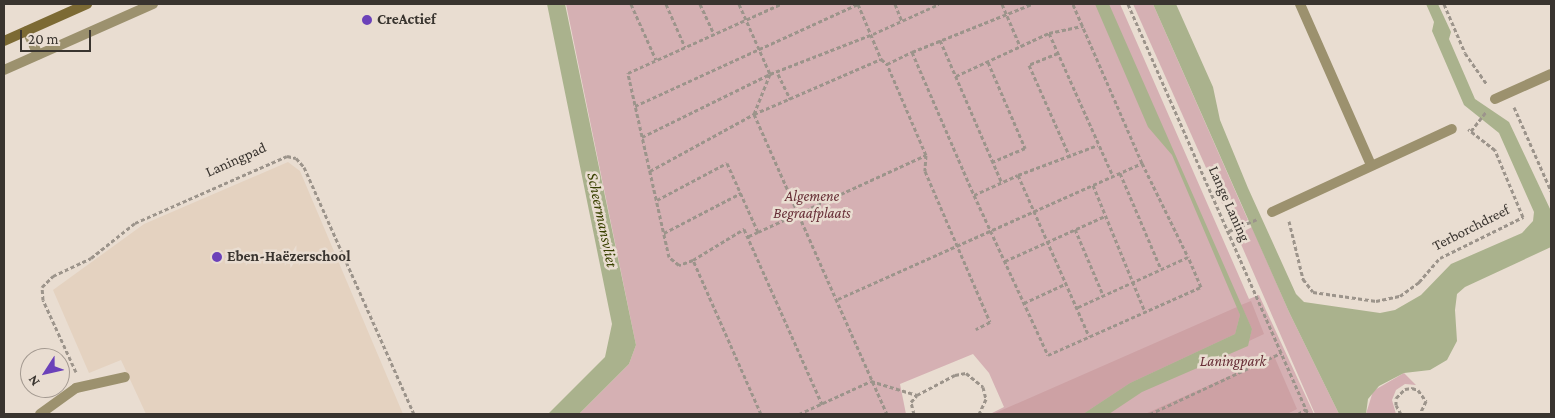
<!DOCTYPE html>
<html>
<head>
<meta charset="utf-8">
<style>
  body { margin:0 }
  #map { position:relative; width:1555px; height:418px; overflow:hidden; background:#e9ddd1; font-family:"Crimson Pro",serif }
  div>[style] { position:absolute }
  .built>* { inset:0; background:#e4d2c0 }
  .green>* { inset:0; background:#d5b0b3 }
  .forest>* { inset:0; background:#cda1a4 }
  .water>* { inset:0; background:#aab28d }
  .path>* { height:3px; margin-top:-1.5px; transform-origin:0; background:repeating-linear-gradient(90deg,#9c948b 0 4px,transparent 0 6.5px) }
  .service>* { height:10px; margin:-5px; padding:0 5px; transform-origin:5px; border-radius:5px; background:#9c916e }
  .minor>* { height:10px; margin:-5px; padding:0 5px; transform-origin:5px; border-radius:5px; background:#9c916e }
  .secondary>* { height:10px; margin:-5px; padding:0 5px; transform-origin:5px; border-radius:5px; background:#7c6a34 }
  .dots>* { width:14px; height:14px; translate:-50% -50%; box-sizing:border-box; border:2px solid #e9ddd1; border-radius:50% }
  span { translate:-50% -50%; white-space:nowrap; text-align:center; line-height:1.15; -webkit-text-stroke:5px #e9ddd1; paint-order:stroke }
  .poi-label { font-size:15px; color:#39342f; font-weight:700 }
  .left { translate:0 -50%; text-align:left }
  .street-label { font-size:15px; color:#39342f }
  .park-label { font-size:15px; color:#682f37; font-style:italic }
  .water-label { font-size:16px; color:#394101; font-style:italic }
  .frame { position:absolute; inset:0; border:5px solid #39342f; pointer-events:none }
  .north { position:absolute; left:20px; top:348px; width:50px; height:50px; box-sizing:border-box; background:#e9ddd1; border:1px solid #a39990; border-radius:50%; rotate:235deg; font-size:14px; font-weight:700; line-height:20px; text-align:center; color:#39342f }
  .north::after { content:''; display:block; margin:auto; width:18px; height:22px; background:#6b41b9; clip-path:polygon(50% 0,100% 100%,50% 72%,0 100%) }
  .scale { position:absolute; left:20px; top:30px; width:71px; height:22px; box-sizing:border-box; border:2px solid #39342f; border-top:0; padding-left:6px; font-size:15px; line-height:18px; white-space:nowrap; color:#39342f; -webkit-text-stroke:4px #e9ddd1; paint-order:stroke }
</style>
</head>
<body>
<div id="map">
  <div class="built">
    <div style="clip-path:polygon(288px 162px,300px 171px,403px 414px,146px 414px,121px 360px,89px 373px,53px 290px,144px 224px)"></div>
  </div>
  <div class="green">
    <div style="clip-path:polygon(566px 4px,1120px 4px,1249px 299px,1259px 295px,1314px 414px,990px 414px,1004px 407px,989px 373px,973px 354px,900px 384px,906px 414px,579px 414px,629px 364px,636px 345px)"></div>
    <div style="clip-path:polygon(1133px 4px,1153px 4px,1248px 220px,1241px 224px,1232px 226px)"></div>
    <div style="clip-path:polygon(1252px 227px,1289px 312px,1339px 414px,1315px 414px,1237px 235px)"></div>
    <div style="clip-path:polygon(1404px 373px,1416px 385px,1405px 384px,1396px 390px,1392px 400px,1396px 414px,1366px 414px,1373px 391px)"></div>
  </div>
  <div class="forest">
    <div style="clip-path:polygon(1251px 301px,1264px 334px,1249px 341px,1252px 329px,1241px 305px)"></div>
    <div style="clip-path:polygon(1237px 307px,1240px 315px,1235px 334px,1130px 383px,1083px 414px,993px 414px)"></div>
    <div style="clip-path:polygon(1274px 356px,1297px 409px,1287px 414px,1145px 414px)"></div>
  </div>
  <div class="water">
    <div style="clip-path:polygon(547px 4px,565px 4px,636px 345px,629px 364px,579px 414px,548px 414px,605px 357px,612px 324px)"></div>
    <div style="clip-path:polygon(1095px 4px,1109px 4px,1252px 329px,1248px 346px,1142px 392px,1109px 414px,1083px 414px,1130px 383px,1235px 334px,1240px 315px,1172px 155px,1148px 127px)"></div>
    <div style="clip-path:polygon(1153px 4px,1176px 4px,1213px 87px,1220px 120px,1248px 188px,1296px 294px,1304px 302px,1380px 313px,1395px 310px,1421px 295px,1451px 264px,1522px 233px,1533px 221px,1534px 212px,1499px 133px,1464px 105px,1432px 31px,1434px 22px,1426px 4px,1438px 4px,1451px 32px,1449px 39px,1475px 99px,1509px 122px,1551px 211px,1551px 247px,1465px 287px,1457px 294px,1455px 310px,1457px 341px,1447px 360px,1430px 370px,1404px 373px,1379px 386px,1368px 399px,1366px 414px,1339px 414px,1289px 312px)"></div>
  </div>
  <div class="path">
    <div style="left:631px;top:4px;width:61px;rotate:65.9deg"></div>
    <div style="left:666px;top:4px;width:47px;rotate:66.2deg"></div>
    <div style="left:700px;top:4px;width:33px;rotate:65deg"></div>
    <div style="left:739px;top:4px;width:77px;rotate:66.1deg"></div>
    <div style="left:770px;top:74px;width:43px;rotate:111.8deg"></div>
    <div style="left:754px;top:114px;width:328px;rotate:66.1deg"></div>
    <div style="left:858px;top:4px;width:60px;rotate:67.3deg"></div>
    <div style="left:881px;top:59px;width:8px;rotate:40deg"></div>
    <div style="left:895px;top:4px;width:18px;rotate:68deg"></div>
    <div style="left:1002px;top:4px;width:46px;rotate:66.8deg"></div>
    <div style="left:1128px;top:4px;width:448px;rotate:66.3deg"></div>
    <div style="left:1444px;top:4px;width:53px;rotate:66.8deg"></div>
    <div style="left:1465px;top:53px;width:38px;rotate:55deg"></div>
    <div style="left:1049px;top:33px;width:157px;rotate:65.9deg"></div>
    <div style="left:940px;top:40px;width:156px;rotate:66.6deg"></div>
    <div style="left:912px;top:52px;width:129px;rotate:-21.8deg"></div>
    <div style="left:1058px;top:53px;width:31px;rotate:158deg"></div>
    <div style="left:1029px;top:65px;width:101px;rotate:66deg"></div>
    <div style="left:988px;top:62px;width:94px;rotate:66.7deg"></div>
    <div style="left:1025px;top:148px;width:36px;rotate:157deg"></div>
    <div style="left:778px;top:74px;width:28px;rotate:64deg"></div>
    <div style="left:956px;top:76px;width:102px;rotate:-24.8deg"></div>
    <div style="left:1049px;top:33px;width:35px;rotate:-12deg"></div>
    <div style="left:635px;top:106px;width:245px;rotate:-24.6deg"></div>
    <div style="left:1514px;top:107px;width:92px;rotate:66.2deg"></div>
    <div style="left:1471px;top:131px;width:24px;rotate:-52deg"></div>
    <div style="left:642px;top:137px;width:143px;rotate:-26.2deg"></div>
    <div style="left:770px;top:74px;width:110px;rotate:-21.2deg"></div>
    <div style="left:873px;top:34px;width:72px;rotate:-24.4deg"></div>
    <div style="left:926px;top:155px;width:16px;rotate:94deg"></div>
    <div style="left:925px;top:171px;width:164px;rotate:66.7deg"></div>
    <div style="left:990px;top:322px;width:16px;rotate:153deg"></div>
    <div style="left:1142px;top:163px;width:105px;rotate:63.9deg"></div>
    <div style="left:650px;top:171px;width:119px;rotate:-28.7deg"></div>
    <div style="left:754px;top:114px;width:138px;rotate:-23.4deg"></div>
    <div style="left:1120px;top:173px;width:104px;rotate:66.9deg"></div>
    <div style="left:1018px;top:175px;width:85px;rotate:-20.6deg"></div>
    <div style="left:1093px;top:185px;width:137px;rotate:67.7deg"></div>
    <div style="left:974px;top:195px;width:176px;rotate:65.2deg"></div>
    <div style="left:1048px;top:355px;width:167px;rotate:-24deg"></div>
    <div style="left:1201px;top:287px;width:33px;rotate:-113deg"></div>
    <div style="left:1188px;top:257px;width:123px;rotate:155.5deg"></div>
    <div style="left:657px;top:200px;width:79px;rotate:-27.9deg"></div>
    <div style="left:727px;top:163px;width:76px;rotate:65.8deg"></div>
    <div style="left:758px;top:232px;width:12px;rotate:156deg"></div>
    <div style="left:1289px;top:221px;width:60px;rotate:76.4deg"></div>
    <div style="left:1303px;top:279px;width:16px;rotate:52deg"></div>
    <div style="left:1313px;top:292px;width:64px;rotate:8.1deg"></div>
    <div style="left:1376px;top:301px;width:25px;rotate:-12deg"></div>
    <div style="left:1400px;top:296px;width:24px;rotate:-36deg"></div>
    <div style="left:1419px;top:282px;width:32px;rotate:-49deg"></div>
    <div style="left:1440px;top:258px;width:93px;rotate:-26.3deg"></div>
    <div style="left:1523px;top:217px;width:73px;rotate:-112.7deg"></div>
    <div style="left:1495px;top:150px;width:34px;rotate:-142deg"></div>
    <div style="left:1075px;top:229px;width:72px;rotate:67deg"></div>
    <div style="left:1229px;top:231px;width:30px;rotate:-23deg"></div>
    <div style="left:758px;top:232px;width:185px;rotate:-24.6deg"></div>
    <div style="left:926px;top:155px;width:99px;rotate:-113.2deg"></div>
    <div style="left:887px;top:64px;width:28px;rotate:-26deg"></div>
    <div style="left:912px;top:52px;width:156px;rotate:66.6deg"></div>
    <div style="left:974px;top:195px;width:48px;rotate:-24.4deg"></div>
    <div style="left:1018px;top:175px;width:176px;rotate:66.2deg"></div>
    <div style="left:664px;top:233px;width:87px;rotate:-27.5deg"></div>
    <div style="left:693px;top:260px;width:15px;rotate:160deg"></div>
    <div style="left:679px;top:265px;width:13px;rotate:-141deg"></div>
    <div style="left:669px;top:257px;width:189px;rotate:-102.6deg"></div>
    <div style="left:628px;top:73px;width:168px;rotate:-24.3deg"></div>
    <div style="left:1005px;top:261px;width:110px;rotate:-24.2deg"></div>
    <div style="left:838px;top:299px;width:333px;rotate:-24.1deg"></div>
    <div style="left:1142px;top:163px;width:173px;rotate:-113.5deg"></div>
    <div style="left:1024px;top:303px;width:45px;rotate:-24.9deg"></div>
    <div style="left:76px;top:372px;width:79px;rotate:-114.6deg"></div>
    <div style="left:43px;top:300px;width:13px;rotate:-94deg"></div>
    <div style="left:42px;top:287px;width:16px;rotate:-45deg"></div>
    <div style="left:53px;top:276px;width:42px;rotate:-25.3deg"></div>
    <div style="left:91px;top:258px;width:56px;rotate:-38.5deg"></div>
    <div style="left:135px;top:223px;width:166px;rotate:-23.8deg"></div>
    <div style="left:287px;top:156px;width:9px;rotate:13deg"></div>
    <div style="left:296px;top:158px;width:12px;rotate:48deg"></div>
    <div style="left:304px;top:167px;width:270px;rotate:66deg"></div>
    <div style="left:761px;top:414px;width:168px;rotate:-113.8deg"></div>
    <div style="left:693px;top:260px;width:60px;rotate:-31.3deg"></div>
    <div style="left:744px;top:229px;width:192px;rotate:66deg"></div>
    <div style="left:799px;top:414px;width:79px;rotate:-24.6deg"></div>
    <div style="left:871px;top:381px;width:48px;rotate:16.9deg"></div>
    <div style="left:914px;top:414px;width:12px;rotate:-104deg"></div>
    <div style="left:911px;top:402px;width:9px;rotate:-49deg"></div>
    <div style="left:917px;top:395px;width:43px;rotate:-27.8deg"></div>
    <div style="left:955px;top:375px;width:11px;rotate:-10deg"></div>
    <div style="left:966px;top:373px;width:22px;rotate:39deg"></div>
    <div style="left:983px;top:387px;width:12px;rotate:76deg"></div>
    <div style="left:986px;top:399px;width:17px;rotate:115deg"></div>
    <div style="left:1150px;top:414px;width:145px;rotate:-25deg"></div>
    <div style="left:1298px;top:414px;width:9px;rotate:-32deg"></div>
    <div style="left:1401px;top:414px;width:10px;rotate:-119deg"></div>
    <div style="left:1396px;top:405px;width:7px;rotate:-90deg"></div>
    <div style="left:1396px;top:398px;width:13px;rotate:-45deg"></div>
    <div style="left:1405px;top:389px;width:7px;rotate:-8deg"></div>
    <div style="left:1412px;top:388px;width:6px;rotate:18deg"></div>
    <div style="left:1418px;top:390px;width:14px;rotate:54deg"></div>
    <div style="left:1426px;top:401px;width:14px;rotate:115deg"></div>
  </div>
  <div class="service">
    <div style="left:27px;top:31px;width:26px;rotate:65deg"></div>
    <div style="left:40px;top:414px;width:44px;rotate:-35.8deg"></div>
    <div style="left:76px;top:388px;width:50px;rotate:-12.7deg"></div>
  </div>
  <div class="minor">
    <div style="left:1300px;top:4px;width:176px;rotate:66.2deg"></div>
    <div style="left:4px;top:70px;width:163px;rotate:-23.9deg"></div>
    <div style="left:1495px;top:99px;width:61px;rotate:-24.1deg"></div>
    <div style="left:1272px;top:212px;width:198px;rotate:-24.8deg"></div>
  </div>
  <div class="secondary">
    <div style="left:4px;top:41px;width:91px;rotate:-24deg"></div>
  </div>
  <div class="dots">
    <div style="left:367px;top:20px;background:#6b41b9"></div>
    <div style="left:217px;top:257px;background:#6b41b9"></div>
  </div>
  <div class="poi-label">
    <span class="left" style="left:377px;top:20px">CreActief</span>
    <span class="left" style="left:227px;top:257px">Eben-Haëzerschool</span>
  </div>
  <div class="street-label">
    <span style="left:236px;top:160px;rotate:-24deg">Laningpad</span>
    <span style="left:1229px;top:204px;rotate:66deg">Lange Laning</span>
    <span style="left:1471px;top:228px;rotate:-27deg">Terborchdreef</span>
  </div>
  <div class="park-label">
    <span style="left:812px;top:205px">Algemene<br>Begraafplaats</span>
    <span style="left:1233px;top:362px">Laningpark</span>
  </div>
  <div class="water-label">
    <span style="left:602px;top:220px;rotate:78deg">Scheermansvliet</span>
  </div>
  <div class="frame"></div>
  <div class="north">N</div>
  <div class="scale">20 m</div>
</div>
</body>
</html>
